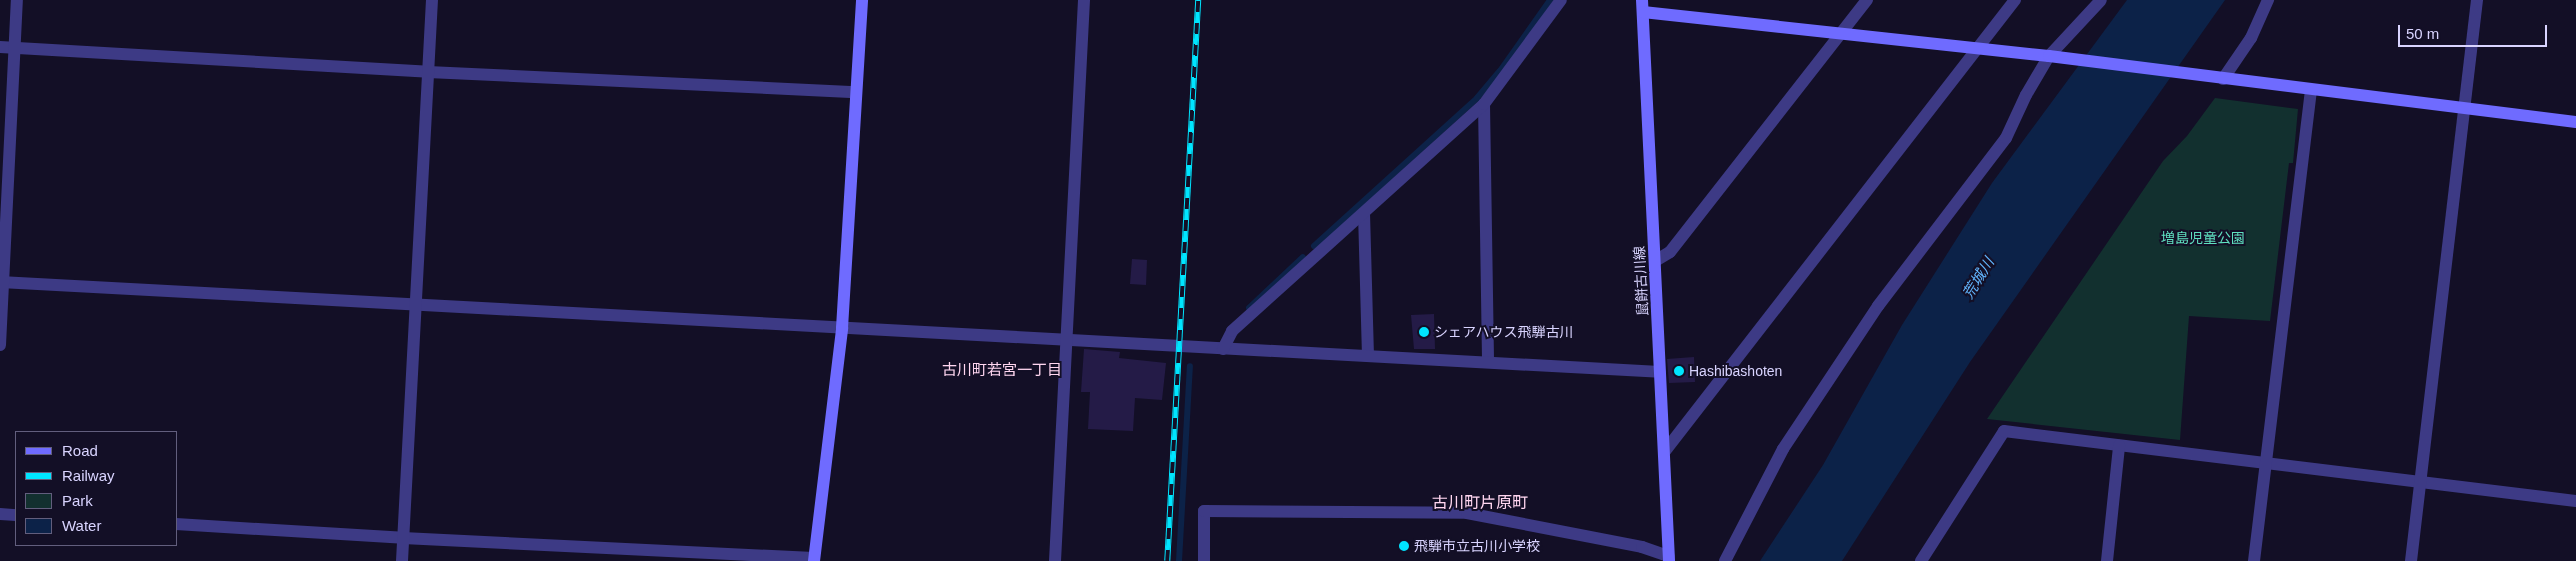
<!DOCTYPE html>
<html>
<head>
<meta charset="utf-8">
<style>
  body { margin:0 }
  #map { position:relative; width:2576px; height:561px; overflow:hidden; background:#130f26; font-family:Helvetica,"Noto Sans JP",sans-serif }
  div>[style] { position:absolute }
  .green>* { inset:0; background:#12302f }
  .water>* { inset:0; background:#0c2248 }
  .stream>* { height:6px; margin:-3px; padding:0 3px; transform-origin:3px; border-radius:3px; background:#0c2248 }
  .building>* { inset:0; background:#241b47 }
  .street>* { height:12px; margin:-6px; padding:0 6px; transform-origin:6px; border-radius:6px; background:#3d3a85 }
  .secondary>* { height:12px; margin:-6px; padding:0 6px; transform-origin:6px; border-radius:6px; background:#6f6bff }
  .rail>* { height:5.5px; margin-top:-2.75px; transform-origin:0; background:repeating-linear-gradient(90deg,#130f26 0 11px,#00e5ff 0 22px); box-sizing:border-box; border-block:1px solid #00e5ff }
  .dots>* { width:14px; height:14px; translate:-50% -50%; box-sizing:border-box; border:2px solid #130f26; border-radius:50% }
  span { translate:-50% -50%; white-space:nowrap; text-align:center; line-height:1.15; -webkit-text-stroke:4px #130f26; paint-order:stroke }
  .park-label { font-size:14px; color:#5fe0c0 }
  .street-label { font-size:14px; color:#d9d4ff }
  .poi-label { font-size:14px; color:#d9d4ff }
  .left { translate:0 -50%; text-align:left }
  .water-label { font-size:15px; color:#62b6ff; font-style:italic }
  .neighbourhood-label { font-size:15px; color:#ffd6f0 }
  .quarter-label { font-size:16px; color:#ffd6f0 }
  .legend { position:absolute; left:15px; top:431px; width:162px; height:115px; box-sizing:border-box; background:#130f26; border:1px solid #625e7d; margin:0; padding:6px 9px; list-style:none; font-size:15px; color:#d9d4ff }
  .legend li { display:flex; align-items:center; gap:10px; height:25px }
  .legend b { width:25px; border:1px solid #625e7d }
  .scale { position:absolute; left:2398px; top:25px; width:149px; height:22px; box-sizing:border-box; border:2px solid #d9d4ff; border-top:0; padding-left:6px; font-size:15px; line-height:18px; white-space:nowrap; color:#d9d4ff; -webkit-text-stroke:4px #130f26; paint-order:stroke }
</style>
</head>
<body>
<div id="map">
  <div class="green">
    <div style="clip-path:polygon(2215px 98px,2298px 109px,2293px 163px,2289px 163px,2270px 321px,2189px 316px,2180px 440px,1987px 419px,2163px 161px,2187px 136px)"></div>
  </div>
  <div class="water">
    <div style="clip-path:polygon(2127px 0,2225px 0,1970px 362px,1842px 561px,1760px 561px,1823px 465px,1902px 325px,1992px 183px)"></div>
  </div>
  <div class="stream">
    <div style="left:1314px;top:246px;width:220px;rotate:-42.2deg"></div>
    <div style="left:1477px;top:98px;width:35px;rotate:-50deg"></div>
    <div style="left:1500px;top:71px;width:87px;rotate:-54.8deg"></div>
    <div style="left:1249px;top:308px;width:74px;rotate:-43.4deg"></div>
    <div style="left:1179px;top:561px;width:195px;rotate:-86.8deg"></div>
  </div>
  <div class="building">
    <div style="clip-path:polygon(1132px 259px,1147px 260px,1146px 285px,1130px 284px)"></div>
    <div style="clip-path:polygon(1434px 314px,1435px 349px,1414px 349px,1411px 315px)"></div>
    <div style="clip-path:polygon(1084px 349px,1120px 352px,1119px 358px,1166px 363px,1162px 400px,1135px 398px,1133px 431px,1088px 429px,1090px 392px,1081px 392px)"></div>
    <div style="clip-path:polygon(1694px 357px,1695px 382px,1669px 383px,1667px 359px)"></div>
  </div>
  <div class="street">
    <div style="left:0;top:47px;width:429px;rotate:3.3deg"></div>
    <div style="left:428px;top:72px;width:428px;rotate:2.7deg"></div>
    <div style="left:2223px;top:79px;width:50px;rotate:-55.7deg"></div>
    <div style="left:2251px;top:38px;width:42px;rotate:-65.9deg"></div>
    <div style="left:1484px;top:104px;width:258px;rotate:89.1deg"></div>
    <div style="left:1364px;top:213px;width:142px;rotate:88.4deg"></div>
    <div style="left:1655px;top:261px;width:17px;rotate:-31deg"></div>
    <div style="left:1670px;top:252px;width:320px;rotate:-52deg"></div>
    <div style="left:0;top:282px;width:1662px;rotate:3.1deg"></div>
    <div style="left:0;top:345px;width:345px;rotate:-87.2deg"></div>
    <div style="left:1223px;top:349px;width:20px;rotate:-63deg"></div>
    <div style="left:1232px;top:331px;width:339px;rotate:-42deg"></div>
    <div style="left:1484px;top:104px;width:129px;rotate:-53.5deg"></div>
    <div style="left:1665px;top:451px;width:571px;rotate:-52.19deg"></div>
    <div style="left:0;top:514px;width:16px;rotate:4deg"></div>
    <div style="left:176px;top:524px;width:227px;rotate:3.5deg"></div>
    <div style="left:403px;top:538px;width:411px;rotate:2.8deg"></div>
    <div style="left:402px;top:561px;width:562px;rotate:-86.94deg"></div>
    <div style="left:1055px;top:561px;width:562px;rotate:-87.04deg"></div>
    <div style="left:1204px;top:561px;width:50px;rotate:-90deg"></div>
    <div style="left:1204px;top:511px;width:263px;rotate:0.4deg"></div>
    <div style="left:1467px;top:513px;width:178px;rotate:11deg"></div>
    <div style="left:1642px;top:547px;width:28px;rotate:19deg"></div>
    <div style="left:1725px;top:561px;width:126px;rotate:-62.6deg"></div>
    <div style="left:1783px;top:449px;width:172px;rotate:-56.4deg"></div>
    <div style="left:1878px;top:306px;width:211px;rotate:-52.7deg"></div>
    <div style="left:2006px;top:138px;width:47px;rotate:-65.1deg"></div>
    <div style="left:2026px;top:95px;width:45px;rotate:-59.5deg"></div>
    <div style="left:2049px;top:56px;width:76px;rotate:-47.1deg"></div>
    <div style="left:1921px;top:561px;width:154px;rotate:-57.4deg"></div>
    <div style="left:2004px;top:431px;width:576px;rotate:6.98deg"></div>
    <div style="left:2107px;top:561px;width:116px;rotate:-84deg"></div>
    <div style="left:2254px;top:561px;width:474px;rotate:-83.1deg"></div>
    <div style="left:2411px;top:561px;width:565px;rotate:-83.29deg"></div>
  </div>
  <div class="secondary">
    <div style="left:1642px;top:0;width:562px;rotate:87.24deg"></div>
    <div style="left:1643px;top:12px;width:408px;rotate:6.2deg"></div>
    <div style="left:2049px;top:56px;width:531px;rotate:7.14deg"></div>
    <div style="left:814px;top:561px;width:235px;rotate:-83.1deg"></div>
    <div style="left:842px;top:328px;width:329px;rotate:-86.5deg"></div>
  </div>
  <div class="rail">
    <div style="left:1167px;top:561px;width:562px;rotate:-86.84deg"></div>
  </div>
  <div class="dots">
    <div style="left:1424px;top:332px;background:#00e5ff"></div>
    <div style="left:1679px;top:371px;background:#00e5ff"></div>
    <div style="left:1404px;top:546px;background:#00e5ff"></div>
  </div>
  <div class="park-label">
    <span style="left:2203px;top:238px">増島児童公園</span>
  </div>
  <div class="street-label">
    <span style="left:1641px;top:281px;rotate:-93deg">鼠餅古川線</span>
  </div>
  <div class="poi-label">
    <span class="left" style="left:1434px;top:332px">シェアハウス飛騨古川</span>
    <span class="left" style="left:1689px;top:371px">Hashibashoten</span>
    <span class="left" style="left:1414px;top:546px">飛騨市立古川小学校</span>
  </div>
  <div class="water-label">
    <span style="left:1978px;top:278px;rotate:-58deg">荒城川</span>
  </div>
  <div class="neighbourhood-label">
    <span style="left:1002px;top:370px">古川町若宮一丁目</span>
  </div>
  <div class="quarter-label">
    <span style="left:1480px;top:503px">古川町片原町</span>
  </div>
  <ul class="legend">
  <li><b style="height:6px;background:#6f6bff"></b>Road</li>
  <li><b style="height:6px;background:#00e5ff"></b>Railway</li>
  <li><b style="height:14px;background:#12302f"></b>Park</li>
  <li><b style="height:14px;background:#0c2248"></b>Water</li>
  </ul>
  <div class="scale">50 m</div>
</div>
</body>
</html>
